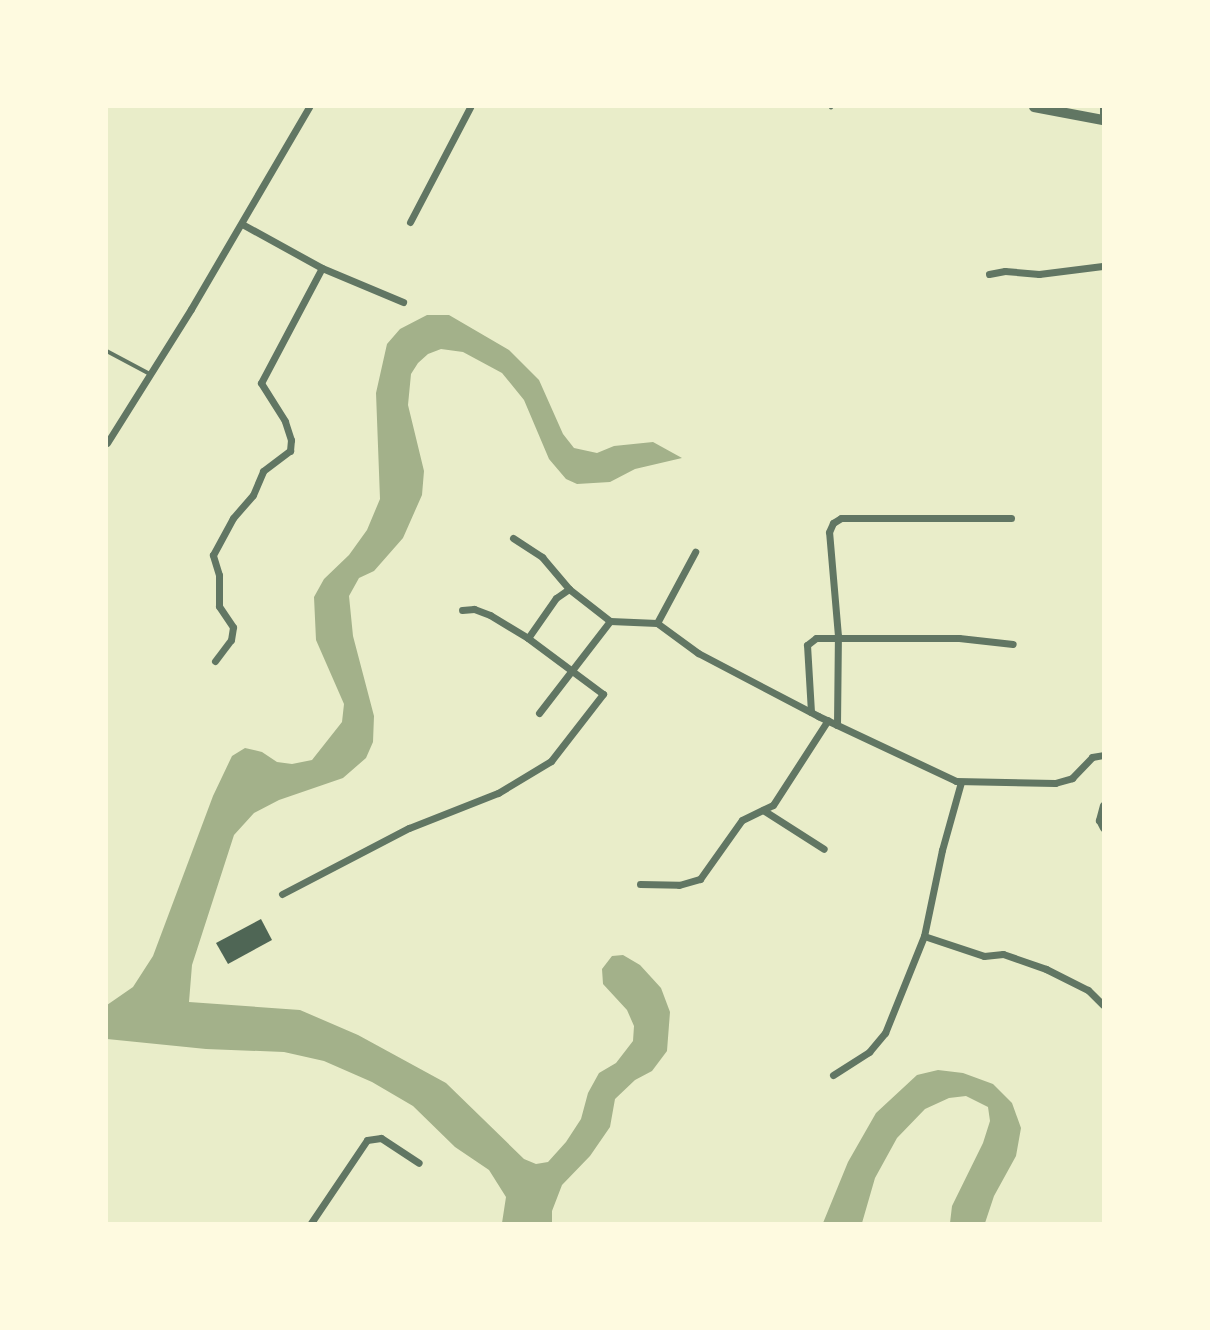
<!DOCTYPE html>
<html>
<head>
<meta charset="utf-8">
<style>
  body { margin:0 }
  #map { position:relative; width:1210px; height:1330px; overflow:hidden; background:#e9edc9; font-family:Montserrat,sans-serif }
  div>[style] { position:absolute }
  .water>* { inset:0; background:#a3b18a }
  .building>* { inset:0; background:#4f6655 }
  .service>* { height:3.5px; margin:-1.75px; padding:0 1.75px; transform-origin:1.75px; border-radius:1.75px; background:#617663 }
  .minor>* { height:7px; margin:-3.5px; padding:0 3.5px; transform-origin:3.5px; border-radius:3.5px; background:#617663 }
  .tertiary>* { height:10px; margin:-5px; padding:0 5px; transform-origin:5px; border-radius:5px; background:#617663 }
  span { translate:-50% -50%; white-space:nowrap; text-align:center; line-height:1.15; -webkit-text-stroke:5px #fefae0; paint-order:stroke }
  .frame { position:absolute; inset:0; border:108px solid #fefae0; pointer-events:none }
</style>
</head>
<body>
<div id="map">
  <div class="water">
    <div style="clip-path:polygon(427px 315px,449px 315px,509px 350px,539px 380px,563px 434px,574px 448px,597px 453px,614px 446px,653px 442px,682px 458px,635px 469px,610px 482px,577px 484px,566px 479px,549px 459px,524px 400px,502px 373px,463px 352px,441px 349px,428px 354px,418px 363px,411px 374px,408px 405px,424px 471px,422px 495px,403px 538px,374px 571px,359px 578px,349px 596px,353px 636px,374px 716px,373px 742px,366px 758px,343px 778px,279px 800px,254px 813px,234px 835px,192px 965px,189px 1002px,300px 1010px,358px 1035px,446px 1083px,524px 1159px,536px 1164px,548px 1162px,566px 1142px,581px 1119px,588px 1093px,599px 1073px,616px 1063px,633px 1041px,634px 1026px,627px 1010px,603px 984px,602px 969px,612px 956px,623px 955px,640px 965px,661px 988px,670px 1012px,667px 1051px,652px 1071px,635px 1080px,615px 1099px,610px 1127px,590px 1156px,562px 1185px,552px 1211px,552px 1223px,502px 1223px,506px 1197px,489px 1170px,455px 1147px,413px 1106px,372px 1082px,324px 1061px,284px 1052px,206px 1049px,107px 1039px,107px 1005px,133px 987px,153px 956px,213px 796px,232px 756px,245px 748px,262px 752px,277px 762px,292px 764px,312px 760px,342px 722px,344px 704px,316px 640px,314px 597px,324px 579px,349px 555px,367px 530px,380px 499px,376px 393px,387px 344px,400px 329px)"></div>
    <div style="clip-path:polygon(938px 1070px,963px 1073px,993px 1084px,1012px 1103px,1021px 1128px,1016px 1156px,994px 1196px,985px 1223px,950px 1223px,952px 1206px,983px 1143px,990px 1121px,988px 1107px,966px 1096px,949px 1098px,925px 1109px,897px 1138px,875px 1178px,862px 1223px,823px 1223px,848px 1162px,876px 1113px,917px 1075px)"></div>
  </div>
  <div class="building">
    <div style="clip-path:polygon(261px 919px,272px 940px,228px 964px,216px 943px)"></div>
  </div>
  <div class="service">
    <div style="left:831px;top:108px;width:1px;rotate:-90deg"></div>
    <div style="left:107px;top:351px;width:49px;rotate:28.1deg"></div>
  </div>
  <div class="minor">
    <div style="left:1103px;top:120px;width:13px;rotate:-90deg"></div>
    <div style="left:410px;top:222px;width:130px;rotate:-62.4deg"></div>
    <div style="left:242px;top:224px;width:91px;rotate:28.8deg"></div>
    <div style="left:322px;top:268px;width:88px;rotate:22.8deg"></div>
    <div style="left:989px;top:274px;width:16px;rotate:-11deg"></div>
    <div style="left:1005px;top:271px;width:34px;rotate:5deg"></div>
    <div style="left:1039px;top:274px;width:64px;rotate:-7.1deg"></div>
    <div style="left:107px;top:443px;width:158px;rotate:-57.9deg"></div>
    <div style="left:191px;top:309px;width:234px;rotate:-59.7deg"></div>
    <div style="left:513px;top:538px;width:35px;rotate:33deg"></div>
    <div style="left:542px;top:557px;width:42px;rotate:49.8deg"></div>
    <div style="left:569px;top:589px;width:52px;rotate:38deg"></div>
    <div style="left:610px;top:621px;width:47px;rotate:2.4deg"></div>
    <div style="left:657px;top:623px;width:51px;rotate:36.2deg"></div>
    <div style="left:698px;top:653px;width:136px;rotate:27.7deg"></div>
    <div style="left:818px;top:716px;width:153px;rotate:25.2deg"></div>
    <div style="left:956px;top:781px;width:99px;rotate:1.2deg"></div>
    <div style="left:1055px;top:783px;width:18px;rotate:-16deg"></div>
    <div style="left:1072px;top:778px;width:29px;rotate:-46deg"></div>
    <div style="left:1092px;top:757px;width:11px;rotate:-10deg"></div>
    <div style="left:657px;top:623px;width:81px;rotate:-61.8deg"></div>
    <div style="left:528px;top:638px;width:49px;rotate:-55deg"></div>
    <div style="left:556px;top:598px;width:16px;rotate:-35deg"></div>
    <div style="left:215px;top:661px;width:26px;rotate:-53deg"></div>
    <div style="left:231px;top:640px;width:13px;rotate:-81deg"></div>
    <div style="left:233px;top:627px;width:25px;rotate:-124deg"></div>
    <div style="left:219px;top:606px;width:31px;rotate:-90deg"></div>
    <div style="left:219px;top:575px;width:21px;rotate:-107deg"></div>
    <div style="left:213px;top:555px;width:42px;rotate:-61.6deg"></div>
    <div style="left:233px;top:518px;width:30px;rotate:-49deg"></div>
    <div style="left:253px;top:495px;width:26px;rotate:-67deg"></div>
    <div style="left:263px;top:471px;width:34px;rotate:-37deg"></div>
    <div style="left:290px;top:451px;width:11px;rotate:-85deg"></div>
    <div style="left:291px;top:440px;width:20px;rotate:-108deg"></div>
    <div style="left:285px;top:421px;width:45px;rotate:-122.3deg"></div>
    <div style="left:261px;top:383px;width:130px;rotate:-62.1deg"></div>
    <div style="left:811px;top:712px;width:67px;rotate:-93.4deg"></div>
    <div style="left:807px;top:645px;width:11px;rotate:-38deg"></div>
    <div style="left:816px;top:638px;width:143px"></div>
    <div style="left:959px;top:638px;width:54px;rotate:6.3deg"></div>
    <div style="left:539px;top:713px;width:116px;rotate:-52.3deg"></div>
    <div style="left:837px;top:725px;width:89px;rotate:-89.4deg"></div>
    <div style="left:838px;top:636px;width:104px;rotate:-94.9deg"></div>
    <div style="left:829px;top:532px;width:10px;rotate:-66deg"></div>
    <div style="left:833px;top:523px;width:9px;rotate:-32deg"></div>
    <div style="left:841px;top:518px;width:170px"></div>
    <div style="left:961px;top:782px;width:71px;rotate:105.6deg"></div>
    <div style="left:942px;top:850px;width:88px;rotate:101.8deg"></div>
    <div style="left:924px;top:936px;width:63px;rotate:18.4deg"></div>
    <div style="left:984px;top:956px;width:19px;rotate:-6deg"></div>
    <div style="left:1003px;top:954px;width:46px;rotate:19.2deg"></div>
    <div style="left:1046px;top:969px;width:47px;rotate:26.6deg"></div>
    <div style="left:1088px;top:990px;width:21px;rotate:45deg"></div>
    <div style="left:1103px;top:805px;width:16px;rotate:105deg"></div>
    <div style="left:1099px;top:820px;width:9px;rotate:63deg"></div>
    <div style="left:763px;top:810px;width:72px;rotate:32.6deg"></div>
    <div style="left:640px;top:884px;width:39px;rotate:1deg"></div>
    <div style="left:679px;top:885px;width:22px;rotate:-16deg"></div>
    <div style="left:700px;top:879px;width:72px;rotate:-54.6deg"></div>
    <div style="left:742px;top:820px;width:34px;rotate:-26deg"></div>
    <div style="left:773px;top:805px;width:101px;rotate:-57.1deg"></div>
    <div style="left:282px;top:894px;width:143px;rotate:-27.5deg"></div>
    <div style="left:409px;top:828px;width:96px;rotate:-21.5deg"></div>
    <div style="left:498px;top:793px;width:62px;rotate:-31.1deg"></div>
    <div style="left:551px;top:761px;width:85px;rotate:-52.2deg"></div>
    <div style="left:603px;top:694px;width:94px;rotate:-143.3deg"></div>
    <div style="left:528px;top:638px;width:44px;rotate:-148.8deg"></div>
    <div style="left:490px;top:615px;width:17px;rotate:-159deg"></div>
    <div style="left:474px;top:609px;width:12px;rotate:175deg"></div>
    <div style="left:833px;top:1075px;width:43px;rotate:-32.6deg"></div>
    <div style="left:869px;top:1052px;width:25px;rotate:-50deg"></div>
    <div style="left:885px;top:1033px;width:105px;rotate:-68.1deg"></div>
    <div style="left:311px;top:1223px;width:100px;rotate:-56deg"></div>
    <div style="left:367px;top:1140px;width:14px;rotate:-8deg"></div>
    <div style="left:381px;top:1138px;width:45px;rotate:33.3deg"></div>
  </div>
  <div class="tertiary">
    <div style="left:1034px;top:107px;width:70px;rotate:10.7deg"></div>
  </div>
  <div class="frame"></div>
</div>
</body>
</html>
